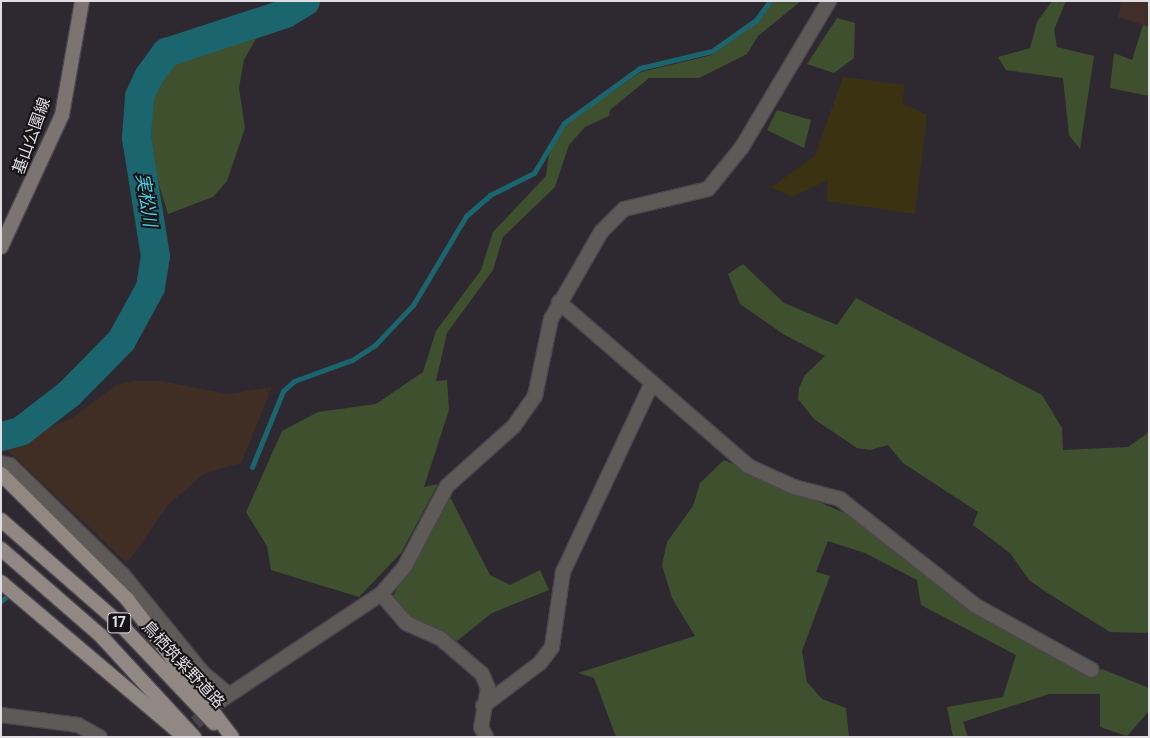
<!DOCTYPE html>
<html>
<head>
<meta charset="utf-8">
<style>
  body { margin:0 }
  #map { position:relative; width:1150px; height:738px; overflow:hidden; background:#2e2931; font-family:"DM Sans","Noto Sans JP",sans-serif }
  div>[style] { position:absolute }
  .commercial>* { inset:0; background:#412d2a }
  .industrial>* { inset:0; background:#402e25 }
  .green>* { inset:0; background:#3e502d }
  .sand>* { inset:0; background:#3b3212 }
  .stream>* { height:5px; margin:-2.5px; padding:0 2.5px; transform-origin:2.5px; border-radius:2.5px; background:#1b656f }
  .river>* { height:29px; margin:-14.5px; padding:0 14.5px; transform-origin:14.5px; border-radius:14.5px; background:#1b656f }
  .minor-tunnel>* { height:14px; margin-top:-7px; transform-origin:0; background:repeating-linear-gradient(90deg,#49444c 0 14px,transparent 0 21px) }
  .roads { filter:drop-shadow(1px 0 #4b464d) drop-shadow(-1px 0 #4b464d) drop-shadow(0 1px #4b464d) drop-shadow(0 -1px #4b464d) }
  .minor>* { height:14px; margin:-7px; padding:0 7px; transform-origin:7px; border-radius:7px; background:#5e5a58 }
  .secondary>* { height:14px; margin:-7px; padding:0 7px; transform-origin:7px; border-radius:7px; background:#7b7471 }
  .primary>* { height:14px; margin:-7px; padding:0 7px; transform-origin:7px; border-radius:7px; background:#918883 }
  span { translate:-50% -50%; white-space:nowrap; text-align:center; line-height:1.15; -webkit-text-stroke:4px #151316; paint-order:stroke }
  .shield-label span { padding:1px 4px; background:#151316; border:1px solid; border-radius:4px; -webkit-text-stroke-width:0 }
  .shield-label { font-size:15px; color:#e1dee3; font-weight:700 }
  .street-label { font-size:16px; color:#e1dee3 }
  .water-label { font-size:18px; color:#4ad3e7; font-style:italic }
  .frame { position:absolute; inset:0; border:2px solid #e1dee3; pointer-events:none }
</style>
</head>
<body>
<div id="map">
  <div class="commercial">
    <div style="clip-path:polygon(1121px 1px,1149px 1px,1149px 27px,1118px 17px)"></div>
  </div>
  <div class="industrial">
    <div style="clip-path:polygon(134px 381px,160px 381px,229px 394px,272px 387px,241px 463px,205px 473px,168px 505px,127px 563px,4px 447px,72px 418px,116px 385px)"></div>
  </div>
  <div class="green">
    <div style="clip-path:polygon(773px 1px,801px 1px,758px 36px,747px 54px,699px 78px,649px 78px,610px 110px,609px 116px,585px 127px,569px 145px,555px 187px,503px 237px,493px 270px,447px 333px,436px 381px,447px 380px,449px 410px,424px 487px,438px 484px,401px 553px,359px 597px,271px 570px,267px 546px,246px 512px,282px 431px,318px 412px,376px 404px,423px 372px,436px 331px,481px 270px,493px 232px,546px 176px,549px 154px,564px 125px,641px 72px,712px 55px,756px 22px)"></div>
    <div style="clip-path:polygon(1052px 1px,1066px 1px,1054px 30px,1057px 47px,1094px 56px,1080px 149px,1069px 135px,1063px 78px,1006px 70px,998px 57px,1030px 48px,1037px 22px)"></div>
    <div style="clip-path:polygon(837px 18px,855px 23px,854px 58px,834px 73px,807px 64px)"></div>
    <div style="clip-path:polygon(1143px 25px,1149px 27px,1149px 96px,1110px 88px,1114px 53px,1132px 60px)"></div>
    <div style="clip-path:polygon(258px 35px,244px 60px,239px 88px,245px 128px,227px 181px,213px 197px,168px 214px,150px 156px,153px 98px,171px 59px)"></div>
    <div style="clip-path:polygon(777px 110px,811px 120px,804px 148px,767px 130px)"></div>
    <div style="clip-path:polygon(743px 264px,784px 303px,837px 325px,856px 298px,1042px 395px,1062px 428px,1063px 450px,1128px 447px,1149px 432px,1149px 633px,1110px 632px,1046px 592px,1029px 580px,1010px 553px,973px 525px,978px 512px,903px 463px,888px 445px,870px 450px,857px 448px,814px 419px,798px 399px,799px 388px,805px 375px,825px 356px,783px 334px,740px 304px,728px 274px)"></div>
    <div style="clip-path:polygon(724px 460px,858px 519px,957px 601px,1088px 673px,1102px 669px,1149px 688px,1149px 711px,1127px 736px,1100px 727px,1100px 694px,1049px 694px,963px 722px,968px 737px,953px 737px,947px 707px,1003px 697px,1016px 655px,921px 605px,917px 580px,865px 553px,828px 541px,816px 572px,830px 576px,802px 651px,807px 682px,822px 699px,846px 708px,849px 737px,616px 737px,594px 678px,578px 673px,695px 636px,672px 598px,662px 565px,667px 542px,693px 506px,700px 483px)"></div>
    <div style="clip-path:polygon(450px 497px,490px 575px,510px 585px,540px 570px,549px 590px,492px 613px,457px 641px,404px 613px,393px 596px)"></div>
  </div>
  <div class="sand">
    <div style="clip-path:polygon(843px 77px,905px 85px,902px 103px,927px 115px,915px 214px,827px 201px,828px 180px,792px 197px,771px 187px,815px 156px)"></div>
  </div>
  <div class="stream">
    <div style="left:252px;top:467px;width:82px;rotate:-67.8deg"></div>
    <div style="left:283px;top:391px;width:15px;rotate:-42deg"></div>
    <div style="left:294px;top:381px;width:62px;rotate:-19.9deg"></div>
    <div style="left:352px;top:360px;width:27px;rotate:-33deg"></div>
    <div style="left:375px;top:345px;width:55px;rotate:-46.5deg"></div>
    <div style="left:413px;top:305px;width:104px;rotate:-59.2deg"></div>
    <div style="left:466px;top:216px;width:32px;rotate:-41deg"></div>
    <div style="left:490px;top:195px;width:49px;rotate:-26.6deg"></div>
    <div style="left:534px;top:173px;width:58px;rotate:-59deg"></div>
    <div style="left:564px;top:123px;width:94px;rotate:-35.9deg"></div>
    <div style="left:640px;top:68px;width:74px;rotate:-13.3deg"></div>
    <div style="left:712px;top:51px;width:54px;rotate:-35.2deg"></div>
    <div style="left:756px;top:20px;width:24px;rotate:-54deg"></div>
    <div style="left:1px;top:601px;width:6px;rotate:-39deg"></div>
  </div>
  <div class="river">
    <div style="left:1px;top:436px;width:20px;rotate:-15deg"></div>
    <div style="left:20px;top:431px;width:62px;rotate:-37.8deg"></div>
    <div style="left:69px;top:393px;width:74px;rotate:-45.5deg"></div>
    <div style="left:121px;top:340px;width:60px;rotate:-61.3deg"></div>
    <div style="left:150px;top:287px;width:31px;rotate:-81deg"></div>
    <div style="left:155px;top:256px;width:121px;rotate:-99.1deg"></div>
    <div style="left:136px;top:137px;width:41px;rotate:-85.8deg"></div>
    <div style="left:139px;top:96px;width:23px;rotate:-65deg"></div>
    <div style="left:149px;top:75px;width:29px;rotate:-54deg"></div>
    <div style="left:166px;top:52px;width:125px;rotate:-18.1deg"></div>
    <div style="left:285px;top:13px;width:23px;rotate:-31deg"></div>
  </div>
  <div class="minor-tunnel">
    <div style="left:179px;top:736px;width:45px;rotate:-39.6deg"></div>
  </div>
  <div class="roads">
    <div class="minor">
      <div style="left:559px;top:302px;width:250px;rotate:40.9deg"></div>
      <div style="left:748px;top:466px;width:51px;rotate:24.5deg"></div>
      <div style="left:794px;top:487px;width:48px;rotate:14.6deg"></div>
      <div style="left:840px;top:499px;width:173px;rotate:38.2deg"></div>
      <div style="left:976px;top:606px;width:132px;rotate:28.9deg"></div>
      <div style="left:1px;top:463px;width:9px;rotate:13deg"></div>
      <div style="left:10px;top:465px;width:158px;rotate:44.2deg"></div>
      <div style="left:123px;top:575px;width:127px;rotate:50.8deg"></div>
      <div style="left:203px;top:673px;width:33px;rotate:40deg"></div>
      <div style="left:381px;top:594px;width:38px;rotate:49deg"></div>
      <div style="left:406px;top:623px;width:37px;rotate:24deg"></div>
      <div style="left:440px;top:638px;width:55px;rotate:40.6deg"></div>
      <div style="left:482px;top:674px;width:15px;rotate:67deg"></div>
      <div style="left:488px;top:688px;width:40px;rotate:100deg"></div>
      <div style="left:481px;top:727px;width:11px;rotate:63deg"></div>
      <div style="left:220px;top:701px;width:193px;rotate:-33.6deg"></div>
      <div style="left:381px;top:594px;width:37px;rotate:-49deg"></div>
      <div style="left:405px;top:566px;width:90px;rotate:-62.3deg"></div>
      <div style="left:447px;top:486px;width:90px;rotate:-41.8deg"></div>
      <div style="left:514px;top:426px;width:37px;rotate:-55deg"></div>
      <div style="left:535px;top:396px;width:79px;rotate:-78.3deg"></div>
      <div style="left:551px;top:319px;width:100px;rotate:-60.1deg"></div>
      <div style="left:601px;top:232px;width:33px;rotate:-45deg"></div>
      <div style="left:624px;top:209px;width:86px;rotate:-13.4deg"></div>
      <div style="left:708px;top:189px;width:54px;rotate:-51deg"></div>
      <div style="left:742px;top:147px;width:170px;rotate:-59.2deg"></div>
      <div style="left:483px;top:706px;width:71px;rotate:-37deg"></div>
      <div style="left:540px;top:663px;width:20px;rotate:-53deg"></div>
      <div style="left:552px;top:647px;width:76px;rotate:-81.7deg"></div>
      <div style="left:563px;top:572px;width:209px;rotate:-64.8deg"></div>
      <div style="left:1px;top:715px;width:78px;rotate:7.4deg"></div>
      <div style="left:78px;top:725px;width:25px;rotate:29deg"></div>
    </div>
    <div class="secondary">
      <div style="left:1px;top:247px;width:145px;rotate:-65.2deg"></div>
      <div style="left:62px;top:115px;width:116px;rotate:-80deg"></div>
    </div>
    <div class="primary">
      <div style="left:1px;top:474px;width:177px;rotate:44.8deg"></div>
      <div style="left:127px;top:599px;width:173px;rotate:52.7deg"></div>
      <div style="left:1px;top:520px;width:157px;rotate:41.1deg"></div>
      <div style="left:119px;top:623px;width:138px;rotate:46.5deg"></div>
      <div style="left:1px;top:549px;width:131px;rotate:41deg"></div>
      <div style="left:100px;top:635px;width:139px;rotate:47.3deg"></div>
      <div style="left:1px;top:582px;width:237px;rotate:40.2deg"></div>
    </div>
  </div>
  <div class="shield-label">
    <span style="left:119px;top:623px">17</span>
  </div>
  <div class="street-label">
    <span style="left:32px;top:136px;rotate:-70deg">基山公園線</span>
    <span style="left:183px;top:665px;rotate:47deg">鳥栖筑紫野道路</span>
  </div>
  <div class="water-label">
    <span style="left:146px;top:200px;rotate:81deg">実松川</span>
  </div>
  <div class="frame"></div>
</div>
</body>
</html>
